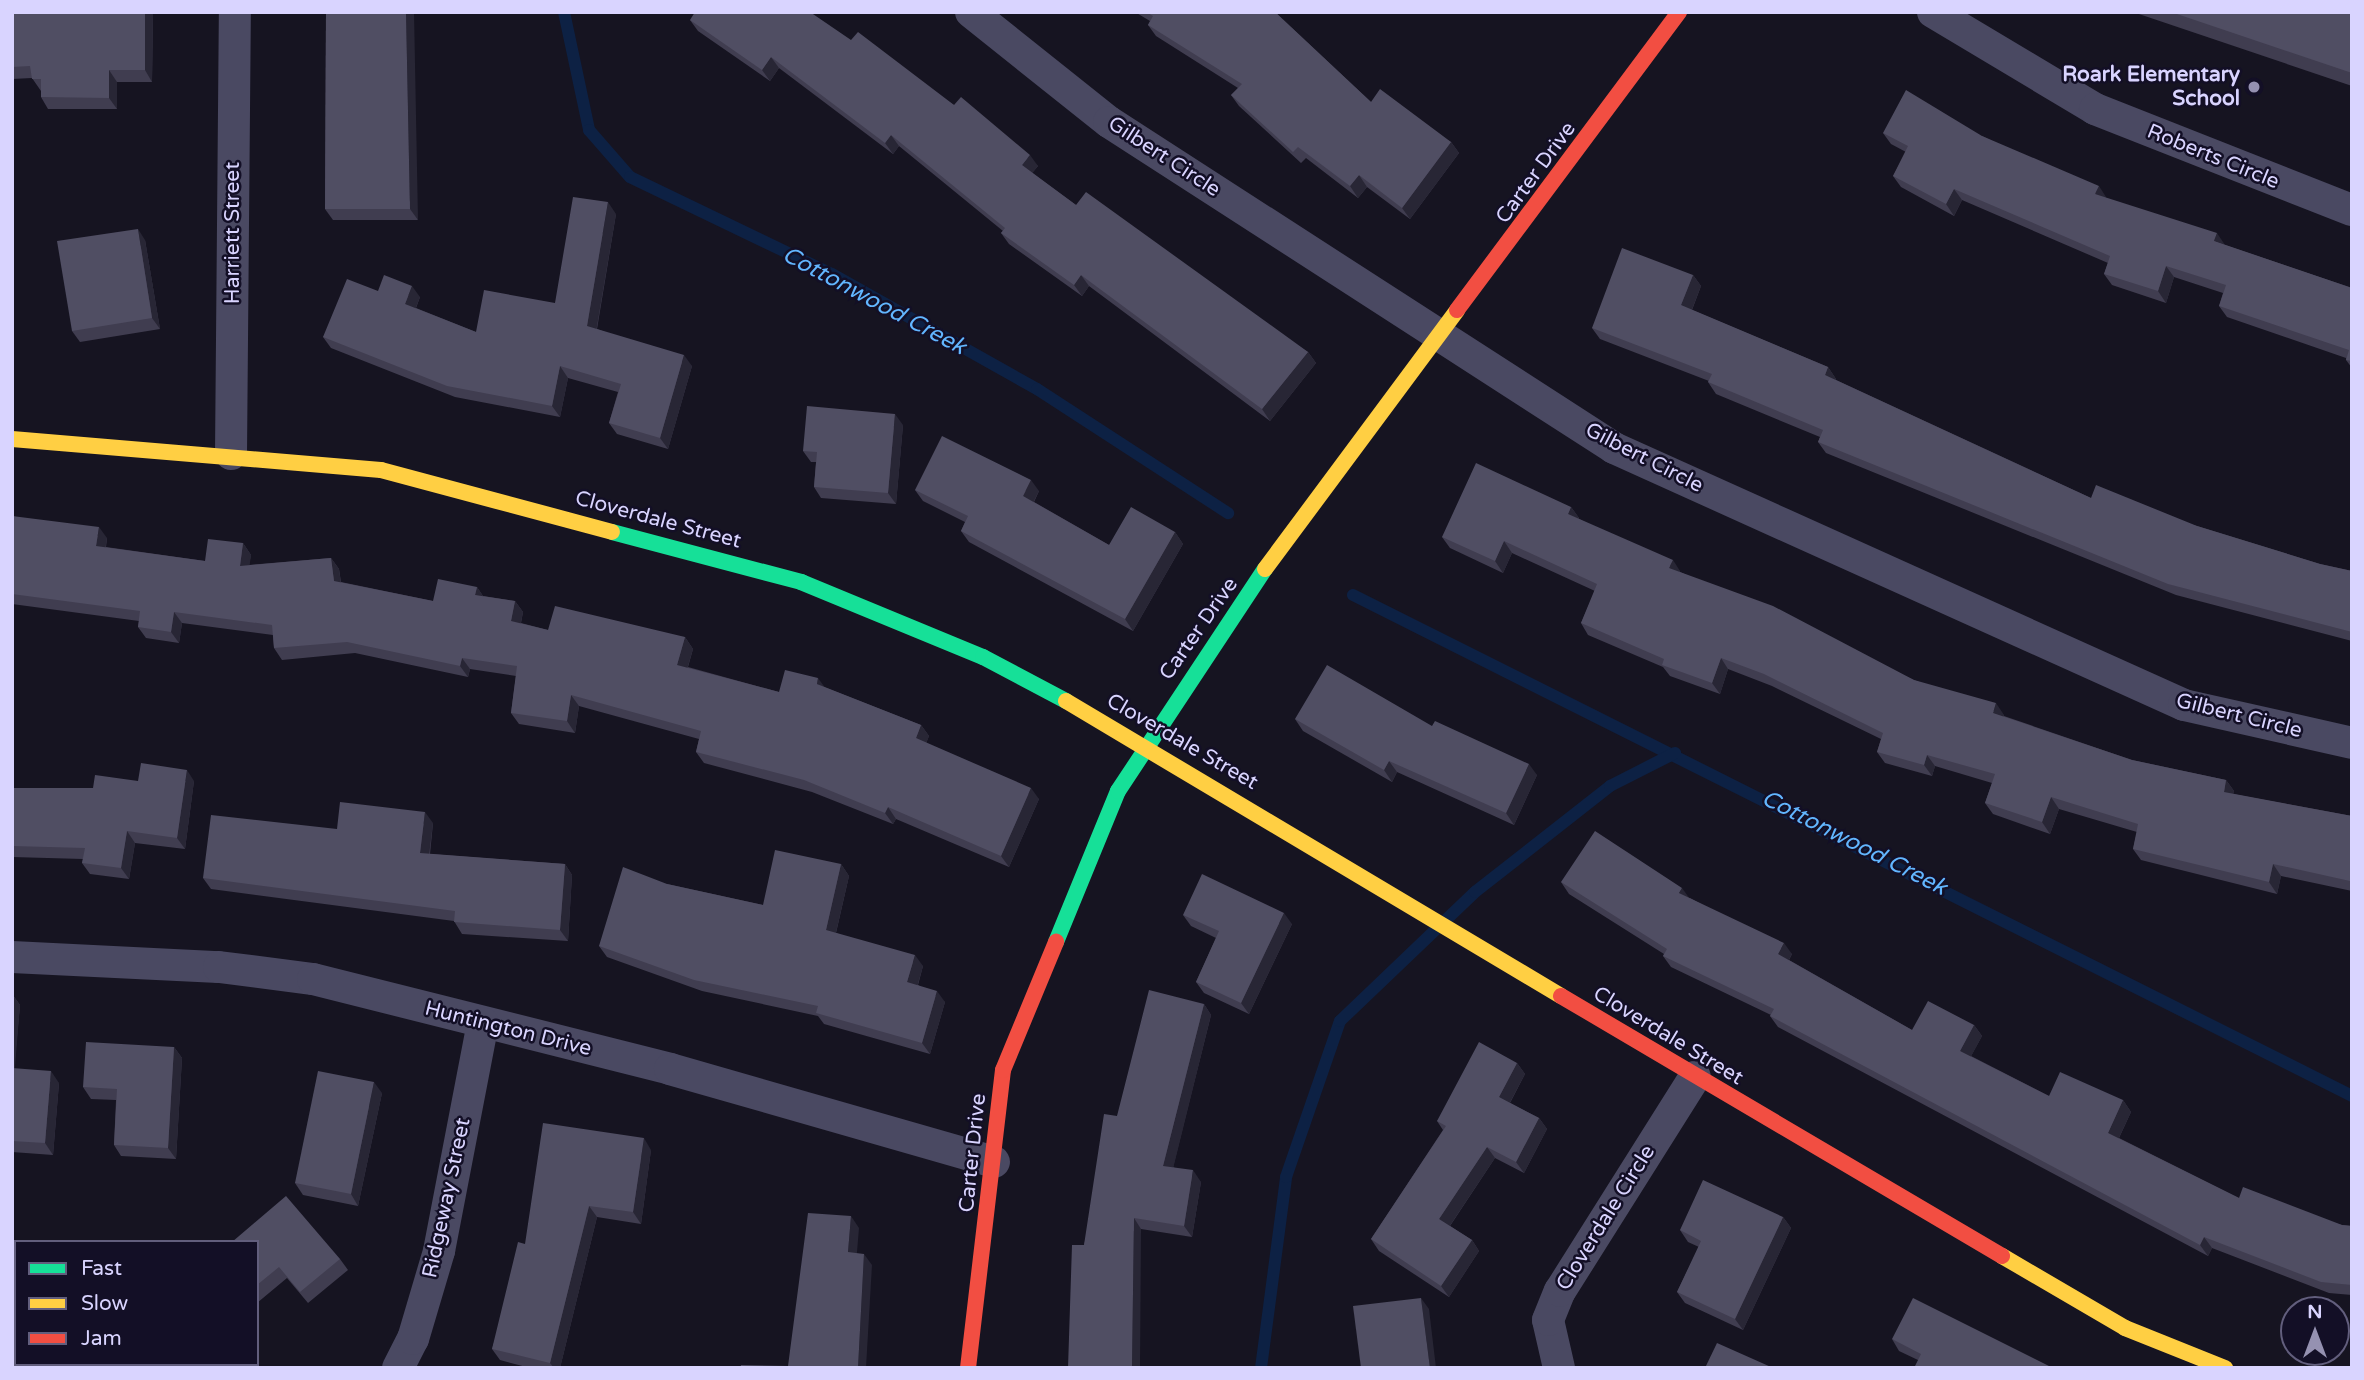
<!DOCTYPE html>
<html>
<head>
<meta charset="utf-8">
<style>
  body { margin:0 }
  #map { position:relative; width:2364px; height:1380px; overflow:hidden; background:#161421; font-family:"Varela Round",sans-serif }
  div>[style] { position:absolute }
  .stream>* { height:12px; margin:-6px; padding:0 6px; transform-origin:6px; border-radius:6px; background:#0d2144 }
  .street>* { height:32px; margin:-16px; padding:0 16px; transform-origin:16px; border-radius:16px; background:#4a4962 }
  .fast>* { height:16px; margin:-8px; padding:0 8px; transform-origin:8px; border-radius:8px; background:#16e098 }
  .slow>* { height:16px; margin:-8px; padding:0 8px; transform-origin:8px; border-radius:8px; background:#ffcf43 }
  .jam>* { height:16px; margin:-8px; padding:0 8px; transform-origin:8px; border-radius:8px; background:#f24e42 }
  .wall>* { inset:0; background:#403d50 }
  .shaded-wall>* { inset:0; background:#282635 }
  .building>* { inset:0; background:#504e63 }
  .dots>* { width:19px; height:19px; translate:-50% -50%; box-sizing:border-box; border:4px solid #130f26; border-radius:50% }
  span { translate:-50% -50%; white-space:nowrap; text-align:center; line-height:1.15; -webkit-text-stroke:5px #130f26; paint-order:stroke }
  .poi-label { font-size:21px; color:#d9d4ff; font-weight:700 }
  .right { translate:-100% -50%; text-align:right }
  .street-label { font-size:21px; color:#d9d4ff }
  .water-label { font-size:23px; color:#62b6ff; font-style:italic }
  .frame { position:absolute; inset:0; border:14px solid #d9d4ff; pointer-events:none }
  .legend { position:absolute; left:14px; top:1240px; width:245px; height:126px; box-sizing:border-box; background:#130f26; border:2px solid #625e7d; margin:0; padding:9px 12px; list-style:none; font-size:21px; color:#d9d4ff }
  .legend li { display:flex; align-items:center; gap:14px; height:35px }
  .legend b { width:35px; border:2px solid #625e7d }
  .north { position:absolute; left:2280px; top:1296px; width:70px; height:70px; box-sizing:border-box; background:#130f26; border:2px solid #625e7d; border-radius:50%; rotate:0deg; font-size:19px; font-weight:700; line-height:28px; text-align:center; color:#d9d4ff }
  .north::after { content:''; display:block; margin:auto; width:24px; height:32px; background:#9591b1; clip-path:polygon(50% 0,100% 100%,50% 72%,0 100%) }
</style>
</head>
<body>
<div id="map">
  <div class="stream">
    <div style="left:564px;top:12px;width:121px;rotate:78deg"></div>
    <div style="left:589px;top:130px;width:62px;rotate:48.9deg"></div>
    <div style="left:630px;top:177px;width:224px;rotate:25.7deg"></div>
    <div style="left:832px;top:274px;width:235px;rotate:29.3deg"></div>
    <div style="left:1037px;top:389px;width:228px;rotate:33deg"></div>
    <div style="left:1353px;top:595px;width:1118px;rotate:26.63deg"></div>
    <div style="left:1261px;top:1368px;width:193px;rotate:-82.5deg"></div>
    <div style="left:1286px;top:1177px;width:165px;rotate:-70.9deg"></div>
    <div style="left:1340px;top:1021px;width:187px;rotate:-43.7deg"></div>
    <div style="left:1475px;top:892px;width:172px;rotate:-38.1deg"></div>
    <div style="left:1610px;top:786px;width:73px;rotate:-26.9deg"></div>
  </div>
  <div class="street">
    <div style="left:971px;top:12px;width:176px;rotate:38.6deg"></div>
    <div style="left:1109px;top:122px;width:601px;rotate:32.84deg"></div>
    <div style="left:1614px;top:448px;width:625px;rotate:24.27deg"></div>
    <div style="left:2184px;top:705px;width:172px;rotate:12.7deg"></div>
    <div style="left:1933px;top:12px;width:189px;rotate:30.9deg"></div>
    <div style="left:2095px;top:109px;width:276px;rotate:21.5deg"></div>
    <div style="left:231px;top:454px;width:442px;rotate:-89.5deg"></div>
    <div style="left:12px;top:957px;width:207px;rotate:2.8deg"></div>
    <div style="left:219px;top:967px;width:95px;rotate:7.3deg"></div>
    <div style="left:313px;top:979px;width:368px;rotate:14.1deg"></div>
    <div style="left:670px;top:1069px;width:337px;rotate:16deg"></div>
    <div style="left:398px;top:1368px;width:33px;rotate:-63deg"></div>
    <div style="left:413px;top:1339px;width:92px;rotate:-73.5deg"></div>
    <div style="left:439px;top:1251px;width:232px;rotate:-79.1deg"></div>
    <div style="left:1559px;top:1368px;width:49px;rotate:-102.9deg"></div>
    <div style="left:1548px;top:1320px;width:31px;rotate:-68deg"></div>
    <div style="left:1560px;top:1291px;width:253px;rotate:-57.8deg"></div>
  </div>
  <div class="fast">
    <div style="left:612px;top:532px;width:196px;rotate:14.8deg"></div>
    <div style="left:801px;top:582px;width:197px;rotate:22.4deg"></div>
    <div style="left:983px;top:657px;width:94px;rotate:27.9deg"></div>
    <div style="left:1056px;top:942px;width:163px;rotate:-67.7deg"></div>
    <div style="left:1118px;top:791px;width:266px;rotate:-56.5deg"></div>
  </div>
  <div class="slow">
    <div style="left:12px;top:439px;width:370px;rotate:4.8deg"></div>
    <div style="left:381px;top:470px;width:239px;rotate:15deg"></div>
    <div style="left:1265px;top:569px;width:322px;rotate:-53.4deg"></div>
    <div style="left:1066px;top:701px;width:576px;rotate:30.79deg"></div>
    <div style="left:2002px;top:1256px;width:143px;rotate:30.3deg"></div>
    <div style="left:2125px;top:1328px;width:108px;rotate:21.8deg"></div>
  </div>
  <div class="jam">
    <div style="left:1457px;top:310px;width:372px;rotate:-53.3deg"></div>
    <div style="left:1561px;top:996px;width:512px;rotate:30.52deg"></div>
    <div style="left:968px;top:1368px;width:300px;rotate:-83.3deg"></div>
    <div style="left:1003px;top:1070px;width:139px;rotate:-67.5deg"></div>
  </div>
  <div class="wall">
    <div style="clip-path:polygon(12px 12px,153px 12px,152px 82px,117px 82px,117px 109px,48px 109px,41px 97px,41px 91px,32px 78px,12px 79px)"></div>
    <div style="clip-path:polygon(326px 12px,418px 220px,333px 220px,325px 209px)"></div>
    <div style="clip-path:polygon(1135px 12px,1275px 12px,1371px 102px,1451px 142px,1459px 153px,1410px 219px,1367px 187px,1358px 198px,1306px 158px,1301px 163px,1239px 106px,1231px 95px,1238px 88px,1156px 36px,1148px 25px,1150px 21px)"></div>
    <div style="clip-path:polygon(2133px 12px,2352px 12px,2352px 86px)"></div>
    <div style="clip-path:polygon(690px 20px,851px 40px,954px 105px,1038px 166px,1032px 173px,1076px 205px,1308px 352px,1316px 363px,1270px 421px,1089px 286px,1082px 296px,1009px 244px,1001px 233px,1003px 231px,899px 146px,893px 154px,779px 68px,770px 81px,698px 31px)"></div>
    <div style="clip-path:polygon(1883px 133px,1982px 136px,2106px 198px,2225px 245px,2352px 288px,2352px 368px,2346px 360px,2346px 358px,2227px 317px,2219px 306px,2223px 293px,2174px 277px,2166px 303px,2112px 285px,2104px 274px,2108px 263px,1962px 200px,1954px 216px,1901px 187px,1893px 176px,1906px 152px,1891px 144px)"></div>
    <div style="clip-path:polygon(616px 214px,597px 329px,692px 366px,668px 449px,617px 434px,609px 423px,618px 392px,568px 378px,560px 417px,455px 397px,331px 348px,323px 337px,378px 291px,420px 297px,416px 308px,476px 332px,555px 303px)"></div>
    <div style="clip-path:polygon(145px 240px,160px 329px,80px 342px,72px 331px)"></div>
    <div style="clip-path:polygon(1693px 275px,1701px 286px,1692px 310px,1828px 367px,1836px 379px,1836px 380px,2091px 498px,2197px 526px,2320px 564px,2352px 571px,2352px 641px,2176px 595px,1826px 453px,1818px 442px,1820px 437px,1716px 394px,1708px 382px,1709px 381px,1600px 339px,1592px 328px)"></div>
    <div style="clip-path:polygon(903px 425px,896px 504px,821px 498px,814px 487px,816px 462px,811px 462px,803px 451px)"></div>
    <div style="clip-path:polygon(915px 490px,1039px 491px,1034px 502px,1109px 545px,1175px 532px,1183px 544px,1133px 631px,969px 542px,961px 531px,965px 522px,923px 501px)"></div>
    <div style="clip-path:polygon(1571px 507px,1579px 518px,1579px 519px,1680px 571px,1680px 572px,1914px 680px,2004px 715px,2004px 716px,2132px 760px,2226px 780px,2234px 791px,2233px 794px,2352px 816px,2352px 891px,2281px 876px,2277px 894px,2141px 860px,2133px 849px,2137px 832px,2059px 809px,2050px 834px,1993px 814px,1985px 803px,1992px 783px,1935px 766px,1932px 776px,1885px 763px,1877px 752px,1881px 739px,1772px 686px,1728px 669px,1720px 694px,1670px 676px,1663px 667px,1588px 635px,1581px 623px,1595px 591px,1512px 553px,1503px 573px,1450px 548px,1442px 537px)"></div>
    <div style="clip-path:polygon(12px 516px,107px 538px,106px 547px,205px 561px,243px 543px,251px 555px,249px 565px,331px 558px,339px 569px,341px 582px,433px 601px,477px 587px,483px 596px,515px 601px,523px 612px,521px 623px,548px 630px,685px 637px,693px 649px,688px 667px,779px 692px,824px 687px,921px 725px,929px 736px,926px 743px,1039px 799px,1009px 867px,896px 819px,893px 824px,812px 792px,704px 763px,696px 752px,699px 739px,579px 706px,575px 733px,519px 724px,511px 713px,516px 676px,470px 669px,468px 677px,355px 653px,282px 660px,274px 648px,273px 635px,182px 623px,179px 643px,146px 638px,138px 627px,139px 621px,12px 604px)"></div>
    <div style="clip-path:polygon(1295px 719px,1432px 726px,1537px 775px,1514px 825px,1397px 772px,1392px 782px,1303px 731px)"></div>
    <div style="clip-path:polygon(138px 781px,194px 781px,185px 849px,135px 843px,129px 879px,90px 874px,82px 863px,83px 859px,12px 857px,12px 788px,93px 788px)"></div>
    <div style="clip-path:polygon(433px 823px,430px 854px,565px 864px,572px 875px,568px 941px,462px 934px,454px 921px,211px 889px,203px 878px,337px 829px)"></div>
    <div style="clip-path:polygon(841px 864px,849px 876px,836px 933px,923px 966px,918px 985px,945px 1002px,930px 1054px,824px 1024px,818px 1016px,702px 991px,607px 957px,599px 946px,667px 884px,763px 905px)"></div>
    <div style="clip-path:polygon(1561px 882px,1690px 898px,1792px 954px,1789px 960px,1912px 1030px,1974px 1025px,1982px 1036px,1971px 1056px,2049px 1096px,2123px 1100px,2131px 1112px,2119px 1138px,2239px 1198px,2342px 1225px,2352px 1226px,2352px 1295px,2329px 1293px,2212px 1248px,2208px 1256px,1778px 1027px,1770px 1016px,1771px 1015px,1671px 967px,1663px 956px,1664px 954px,1569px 894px)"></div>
    <div style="clip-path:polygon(1183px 915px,1292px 924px,1249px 1014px,1204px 993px,1196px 982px,1216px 938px,1191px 926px)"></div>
    <div style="clip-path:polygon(12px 994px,20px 1005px,14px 1069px,59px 1083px,53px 1155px,12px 1152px)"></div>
    <div style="clip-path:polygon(1204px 1004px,1211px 1015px,1173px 1167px,1201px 1182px,1192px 1237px,1141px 1229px,1084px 1245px,1117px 1116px)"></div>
    <div style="clip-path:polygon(174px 1047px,182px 1058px,176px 1159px,121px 1156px,114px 1145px,116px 1100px,91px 1099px,83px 1087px)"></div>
    <div style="clip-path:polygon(1517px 1063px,1525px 1074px,1510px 1103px,1539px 1118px,1547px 1129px,1524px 1173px,1495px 1158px,1450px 1226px,1472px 1240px,1479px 1251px,1449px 1297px,1379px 1251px,1371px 1239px,1443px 1130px,1437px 1121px)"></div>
    <div style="clip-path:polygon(382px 1093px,358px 1206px,303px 1195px,295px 1183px)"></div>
    <div style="clip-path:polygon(651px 1150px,641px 1224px,597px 1217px,560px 1368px,530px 1368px,500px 1360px,492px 1349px,525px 1244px)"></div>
    <div style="clip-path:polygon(1783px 1217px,1791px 1228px,1743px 1330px,1685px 1303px,1677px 1292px,1699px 1247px,1688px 1242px,1680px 1230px)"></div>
    <div style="clip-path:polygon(257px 1242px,340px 1259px,348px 1270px,308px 1303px,287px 1278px,257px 1303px)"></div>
    <div style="clip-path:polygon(12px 1288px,16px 1288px,16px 1364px,67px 1364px,67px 1368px,12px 1368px)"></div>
    <div style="clip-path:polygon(1892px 1339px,2053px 1368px,1918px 1360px,1899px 1351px)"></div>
  </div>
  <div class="shaded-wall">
    <div style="clip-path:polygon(145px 12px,153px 12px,152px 82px,145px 70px)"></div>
    <div style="clip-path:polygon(406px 12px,414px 12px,418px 220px,410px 209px)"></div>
    <div style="clip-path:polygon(771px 57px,779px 68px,770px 81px,762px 70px)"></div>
    <div style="clip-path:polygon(109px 70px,117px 82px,117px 109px,109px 98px)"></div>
    <div style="clip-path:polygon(891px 135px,899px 146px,893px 154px,885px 143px)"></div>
    <div style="clip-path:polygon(1451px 142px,1459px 153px,1410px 219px,1402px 208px)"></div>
    <div style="clip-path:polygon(1030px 155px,1038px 166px,1029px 177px,1022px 165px)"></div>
    <div style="clip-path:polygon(1359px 175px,1367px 187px,1358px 198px,1350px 186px)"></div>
    <div style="clip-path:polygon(2099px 186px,2106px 197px,2103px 205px,2095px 194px)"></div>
    <div style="clip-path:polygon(1954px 189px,1962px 200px,1954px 216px,1946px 204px)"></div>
    <div style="clip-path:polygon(608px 202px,616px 214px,595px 338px,587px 326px)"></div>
    <div style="clip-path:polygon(138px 229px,145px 240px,160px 329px,152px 318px)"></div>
    <div style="clip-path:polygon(2217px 233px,2225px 245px,2214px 241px)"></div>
    <div style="clip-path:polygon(2166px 266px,2174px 277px,2166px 303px,2158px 291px)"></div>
    <div style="clip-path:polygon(1081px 275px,1089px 286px,1082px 296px,1074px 285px)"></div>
    <div style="clip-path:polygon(1693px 275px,1701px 286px,1689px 317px,1681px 305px)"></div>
    <div style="clip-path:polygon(412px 286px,420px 297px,413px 315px,405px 304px)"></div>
    <div style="clip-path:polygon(1308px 352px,1316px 363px,1270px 421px,1262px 409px)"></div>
    <div style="clip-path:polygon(684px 355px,692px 366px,668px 449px,660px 438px)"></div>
    <div style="clip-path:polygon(560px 366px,568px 378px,560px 417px,552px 406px)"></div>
    <div style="clip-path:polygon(1828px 367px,1836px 379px,1833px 386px,1825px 375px)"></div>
    <div style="clip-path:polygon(895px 414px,903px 425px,896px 504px,888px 493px)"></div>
    <div style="clip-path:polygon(1031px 480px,1039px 491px,1031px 507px,1023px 496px)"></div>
    <div style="clip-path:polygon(1571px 507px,1579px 518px,1576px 526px,1568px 514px)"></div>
    <div style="clip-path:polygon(99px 527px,107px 538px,104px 557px,96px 546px)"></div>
    <div style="clip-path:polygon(1175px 532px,1183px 544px,1133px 631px,1125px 619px)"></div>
    <div style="clip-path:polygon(1504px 541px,1512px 553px,1503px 573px,1495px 561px)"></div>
    <div style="clip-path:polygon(243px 543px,251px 555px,248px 577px,240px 566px)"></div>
    <div style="clip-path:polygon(331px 558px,339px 569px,342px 592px,334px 581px)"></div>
    <div style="clip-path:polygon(1673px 560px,1680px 571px,1677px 579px,1669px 568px)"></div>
    <div style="clip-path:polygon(477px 587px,485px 599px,475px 595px)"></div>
    <div style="clip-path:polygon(515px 601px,523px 612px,519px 632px,511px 621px)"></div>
    <div style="clip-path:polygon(174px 612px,182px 623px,179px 643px,171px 632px)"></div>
    <div style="clip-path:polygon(685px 637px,693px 649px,685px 676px,677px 665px)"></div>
    <div style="clip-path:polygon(462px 658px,470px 669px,468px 677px,460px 666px)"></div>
    <div style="clip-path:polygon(1721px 658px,1728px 669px,1720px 694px,1712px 683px)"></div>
    <div style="clip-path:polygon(818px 678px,826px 689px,817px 684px)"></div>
    <div style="clip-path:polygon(571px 695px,579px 706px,575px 733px,567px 721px)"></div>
    <div style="clip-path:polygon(1996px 703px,2004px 715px,2001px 724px,1993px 713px)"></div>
    <div style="clip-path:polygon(921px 725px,929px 736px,924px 749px,916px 738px)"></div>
    <div style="clip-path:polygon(1927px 755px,1935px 766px,1932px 776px,1924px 765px)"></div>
    <div style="clip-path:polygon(1389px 761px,1397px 772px,1392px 782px,1384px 770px)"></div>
    <div style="clip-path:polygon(1529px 764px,1537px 775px,1514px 825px,1506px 813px)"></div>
    <div style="clip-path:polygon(187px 770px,194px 781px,185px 849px,177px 838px)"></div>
    <div style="clip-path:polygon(2226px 780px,2234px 791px,2231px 803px,2224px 792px)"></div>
    <div style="clip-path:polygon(1031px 788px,1039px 799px,1009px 867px,1001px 856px)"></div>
    <div style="clip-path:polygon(2051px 797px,2059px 809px,2050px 834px,2042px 822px)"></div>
    <div style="clip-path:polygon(888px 807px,896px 819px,893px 824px,885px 813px)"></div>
    <div style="clip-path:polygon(425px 812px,433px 823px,428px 864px,420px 853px)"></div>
    <div style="clip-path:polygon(127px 831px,135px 843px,129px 879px,121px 868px)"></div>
    <div style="clip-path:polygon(565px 864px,572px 875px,568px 941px,560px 930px)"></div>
    <div style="clip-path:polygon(841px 864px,849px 876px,834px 941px,826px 930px)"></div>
    <div style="clip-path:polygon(2273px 864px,2281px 876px,2277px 894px,2269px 882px)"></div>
    <div style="clip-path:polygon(1682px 888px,1690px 899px,1679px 893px)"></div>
    <div style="clip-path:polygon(1284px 913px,1292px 924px,1249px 1014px,1241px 1003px)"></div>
    <div style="clip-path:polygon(1784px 943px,1792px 954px,1786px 965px,1778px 954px)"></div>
    <div style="clip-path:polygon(915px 955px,923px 966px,915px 994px,907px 982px)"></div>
    <div style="clip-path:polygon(937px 991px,945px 1002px,930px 1054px,922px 1043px)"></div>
    <div style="clip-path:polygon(12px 994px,20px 1005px,14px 1079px,12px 1077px)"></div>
    <div style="clip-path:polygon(1204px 1004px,1211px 1015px,1171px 1177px,1163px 1166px)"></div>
    <div style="clip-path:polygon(1974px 1025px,1982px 1036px,1968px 1062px,1960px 1051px)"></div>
    <div style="clip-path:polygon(174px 1047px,182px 1058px,176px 1159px,168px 1148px)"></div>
    <div style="clip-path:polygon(1517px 1063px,1525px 1074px,1507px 1108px,1499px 1097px)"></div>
    <div style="clip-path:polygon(51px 1071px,59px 1083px,53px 1155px,45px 1143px)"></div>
    <div style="clip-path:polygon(374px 1082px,382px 1093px,358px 1206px,351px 1194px)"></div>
    <div style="clip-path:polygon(2123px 1100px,2131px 1112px,2116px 1144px,2108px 1133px)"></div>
    <div style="clip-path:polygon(1539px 1118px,1547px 1129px,1524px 1173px,1516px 1162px)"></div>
    <div style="clip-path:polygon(644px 1138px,651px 1150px,641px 1224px,633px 1212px)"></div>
    <div style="clip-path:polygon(1487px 1147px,1495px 1158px,1447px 1230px,1439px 1219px)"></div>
    <div style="clip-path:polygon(1193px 1170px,1201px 1182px,1192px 1237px,1184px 1226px)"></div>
    <div style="clip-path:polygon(589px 1206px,597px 1217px,560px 1368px,554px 1368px,550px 1363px)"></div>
    <div style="clip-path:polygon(851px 1216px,859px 1228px,856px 1264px,848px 1252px)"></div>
    <div style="clip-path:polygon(1783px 1217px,1791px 1228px,1743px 1330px,1735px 1319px)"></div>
    <div style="clip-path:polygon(1134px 1218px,1141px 1229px,1140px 1368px,1132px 1368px)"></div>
    <div style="clip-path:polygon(2204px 1237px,2212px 1248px,2208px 1256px,2200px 1245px)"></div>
    <div style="clip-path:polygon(1472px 1240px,1479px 1251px,1449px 1297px,1441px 1286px)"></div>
    <div style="clip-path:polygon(864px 1254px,872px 1265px,866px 1368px,858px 1368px)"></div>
    <div style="clip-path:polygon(1421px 1298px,1429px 1309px,1436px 1368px,1430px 1368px)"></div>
  </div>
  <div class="building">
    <div style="clip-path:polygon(12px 12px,145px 12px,145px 70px,109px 70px,109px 98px,41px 97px,41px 79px,32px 79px,30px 66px,12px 67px)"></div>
    <div style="clip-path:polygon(326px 12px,406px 12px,410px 209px,325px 209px)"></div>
    <div style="clip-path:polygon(695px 12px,810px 12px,851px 40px,858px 32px,954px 105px,961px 97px,1030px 155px,1022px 165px,1076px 205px,1086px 192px,1308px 352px,1262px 409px,1081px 275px,1074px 285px,1001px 233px,1005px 228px,891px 135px,885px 143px,771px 57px,762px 70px,690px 20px)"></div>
    <div style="clip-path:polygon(1146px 12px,1275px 12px,1371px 102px,1380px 89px,1451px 142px,1402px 208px,1359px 175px,1350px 186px,1298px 147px,1293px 152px,1231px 95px,1242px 84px,1148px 25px,1153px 16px)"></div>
    <div style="clip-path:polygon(2171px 12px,2352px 12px,2352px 73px)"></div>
    <div style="clip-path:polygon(1906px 90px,1982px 136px,2099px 186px,2095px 194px,2217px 233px,2214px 241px,2352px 288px,2352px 361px,2346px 360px,2349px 350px,2219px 306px,2226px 285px,2166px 266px,2158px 291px,2104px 274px,2110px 256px,1954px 189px,1946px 204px,1893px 176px,1908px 146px,1883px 133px)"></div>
    <div style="clip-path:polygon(573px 197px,608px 202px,587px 326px,684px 355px,660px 438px,609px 423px,621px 384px,560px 366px,552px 406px,447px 386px,323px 337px,347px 279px,378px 291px,384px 275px,412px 286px,405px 304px,476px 332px,484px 290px,555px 303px)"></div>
    <div style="clip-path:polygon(138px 229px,152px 318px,72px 331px,57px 241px)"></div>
    <div style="clip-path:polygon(1622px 248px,1693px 275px,1681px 305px,1828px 367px,1825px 375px,2091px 498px,2096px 485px,2197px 526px,2320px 564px,2352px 571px,2352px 632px,2168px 584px,1818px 442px,1823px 430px,1708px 382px,1712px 374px,1592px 328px)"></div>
    <div style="clip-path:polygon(807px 406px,895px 414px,888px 493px,814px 487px,817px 452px,803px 451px)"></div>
    <div style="clip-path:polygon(942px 436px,1031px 480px,1023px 496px,1109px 545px,1131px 507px,1175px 532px,1125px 619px,961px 531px,968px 516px,915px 490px)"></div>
    <div style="clip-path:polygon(1476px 463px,1571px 507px,1568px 514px,1673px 560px,1669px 568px,1773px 606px,1914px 680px,1996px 703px,1993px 713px,2132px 760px,2226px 780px,2224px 792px,2352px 816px,2352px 887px,2350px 886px,2350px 881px,2273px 864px,2269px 882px,2133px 849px,2138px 824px,2051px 797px,2042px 822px,1985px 803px,1995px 774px,1927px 755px,1924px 765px,1877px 752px,1883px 733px,1764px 674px,1721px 658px,1712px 683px,1662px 665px,1664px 659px,1581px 623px,1597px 584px,1504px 541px,1495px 561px,1442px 537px)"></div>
    <div style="clip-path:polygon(12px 516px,99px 527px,96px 546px,205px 561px,208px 539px,243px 543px,240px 566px,331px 558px,334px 581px,433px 601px,438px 579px,477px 587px,475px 595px,515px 601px,511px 621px,548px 630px,555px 606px,685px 637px,677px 665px,779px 692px,785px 670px,818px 678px,817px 684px,921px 725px,916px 738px,1031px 788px,1001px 856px,888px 807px,885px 813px,804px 780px,696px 752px,701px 731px,571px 695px,567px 721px,511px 713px,517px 666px,462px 658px,460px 666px,347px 642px,274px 648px,272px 625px,174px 612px,171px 632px,138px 627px,140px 611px,12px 594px)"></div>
    <div style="clip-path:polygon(1327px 665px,1432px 726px,1435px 721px,1529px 764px,1506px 813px,1389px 761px,1384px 770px,1295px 719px)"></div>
    <div style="clip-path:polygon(141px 763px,187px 770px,177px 838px,127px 831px,121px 868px,82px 863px,85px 848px,12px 846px,12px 788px,93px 788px,95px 775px,138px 781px)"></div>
    <div style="clip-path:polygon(340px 802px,425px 812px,420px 853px,565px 864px,560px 930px,454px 922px,455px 911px,203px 878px,211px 815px,337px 829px)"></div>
    <div style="clip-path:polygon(1595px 831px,1682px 888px,1679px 893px,1784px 943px,1778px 954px,1912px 1030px,1928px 1001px,1974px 1025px,1960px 1051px,2049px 1096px,2060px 1072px,2123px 1100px,2108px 1133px,2239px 1198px,2243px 1187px,2342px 1225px,2352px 1226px,2352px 1285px,2321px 1282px,2204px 1237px,2200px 1245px,1770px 1016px,1774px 1009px,1663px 956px,1667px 949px,1561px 882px)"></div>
    <div style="clip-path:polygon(775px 850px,841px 864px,826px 930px,915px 955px,907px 982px,937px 991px,922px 1043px,816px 1013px,818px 1006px,694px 980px,599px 946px,623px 867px,667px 884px,763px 905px)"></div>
    <div style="clip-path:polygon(1202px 874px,1284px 913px,1241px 1003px,1196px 982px,1219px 931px,1183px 915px)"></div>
    <div style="clip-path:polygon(1149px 990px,1204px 1004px,1163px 1166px,1193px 1170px,1184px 1226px,1134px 1218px,1132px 1368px,1068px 1368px,1072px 1245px,1084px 1245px,1104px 1114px,1117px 1116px)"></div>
    <div style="clip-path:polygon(86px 1042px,174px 1047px,168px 1148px,114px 1145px,117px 1089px,83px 1087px)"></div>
    <div style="clip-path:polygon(1479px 1042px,1517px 1063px,1499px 1097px,1539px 1118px,1516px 1162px,1487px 1147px,1439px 1219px,1472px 1240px,1441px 1286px,1371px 1239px,1446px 1126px,1437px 1121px)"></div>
    <div style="clip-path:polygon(12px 1068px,51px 1071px,45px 1143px,12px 1141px)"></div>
    <div style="clip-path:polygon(318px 1071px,374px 1082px,351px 1194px,295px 1183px)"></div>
    <div style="clip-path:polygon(543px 1123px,644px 1138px,633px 1212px,589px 1206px,550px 1363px,492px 1349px,518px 1242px,525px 1244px)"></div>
    <div style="clip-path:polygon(1703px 1180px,1783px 1217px,1735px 1319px,1677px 1292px,1701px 1241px,1680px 1230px)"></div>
    <div style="clip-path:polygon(286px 1196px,340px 1259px,300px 1292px,279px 1267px,257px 1285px,257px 1242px,232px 1242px)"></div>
    <div style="clip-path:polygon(808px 1213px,851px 1216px,848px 1252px,864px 1254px,858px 1368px,740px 1368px,741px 1365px,788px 1366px)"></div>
    <div style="clip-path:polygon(12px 1288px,16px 1288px,16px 1359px,12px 1359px)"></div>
    <div style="clip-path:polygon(1421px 1298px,1430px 1368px,1361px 1368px,1353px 1306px)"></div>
    <div style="clip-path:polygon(1913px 1298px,2053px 1368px,1914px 1368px,1921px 1354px,1892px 1339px)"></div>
    <div style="clip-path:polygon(1717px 1343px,1771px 1367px,1705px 1368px)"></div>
  </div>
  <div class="dots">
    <div style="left:2254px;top:87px;background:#9591b1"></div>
  </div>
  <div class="poi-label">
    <span class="right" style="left:2240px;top:87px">Roark Elementary<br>School</span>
  </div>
  <div class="street-label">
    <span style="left:1164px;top:157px;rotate:33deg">Gilbert Circle</span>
    <span style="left:2213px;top:157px;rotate:22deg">Roberts Circle</span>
    <span style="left:1536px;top:173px;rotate:-54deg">Carter Drive</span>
    <span style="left:233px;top:233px;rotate:-90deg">Harriett Street</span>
    <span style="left:1644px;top:458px;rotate:27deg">Gilbert Circle</span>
    <span style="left:658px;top:520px;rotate:15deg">Cloverdale Street</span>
    <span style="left:1199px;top:629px;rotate:-55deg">Carter Drive</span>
    <span style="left:2239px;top:716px;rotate:14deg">Gilbert Circle</span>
    <span style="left:1182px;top:742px;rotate:30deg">Cloverdale Street</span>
    <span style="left:508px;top:1029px;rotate:14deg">Huntington Drive</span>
    <span style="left:1668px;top:1036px;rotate:31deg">Cloverdale Street</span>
    <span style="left:973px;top:1153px;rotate:-84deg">Carter Drive</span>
    <span style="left:447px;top:1198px;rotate:-78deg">Ridgeway Street</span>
    <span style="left:1606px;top:1218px;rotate:-58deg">Cloverdale Circle</span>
  </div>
  <div class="water-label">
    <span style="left:874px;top:301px;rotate:28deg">Cottonwood Creek</span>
    <span style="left:1854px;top:843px;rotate:27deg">Cottonwood Creek</span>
  </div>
  <div class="frame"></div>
  <ul class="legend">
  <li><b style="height:9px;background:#16e098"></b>Fast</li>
  <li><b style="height:9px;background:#ffcf43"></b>Slow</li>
  <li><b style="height:9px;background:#f24e42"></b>Jam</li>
  </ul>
  <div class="north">N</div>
</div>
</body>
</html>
